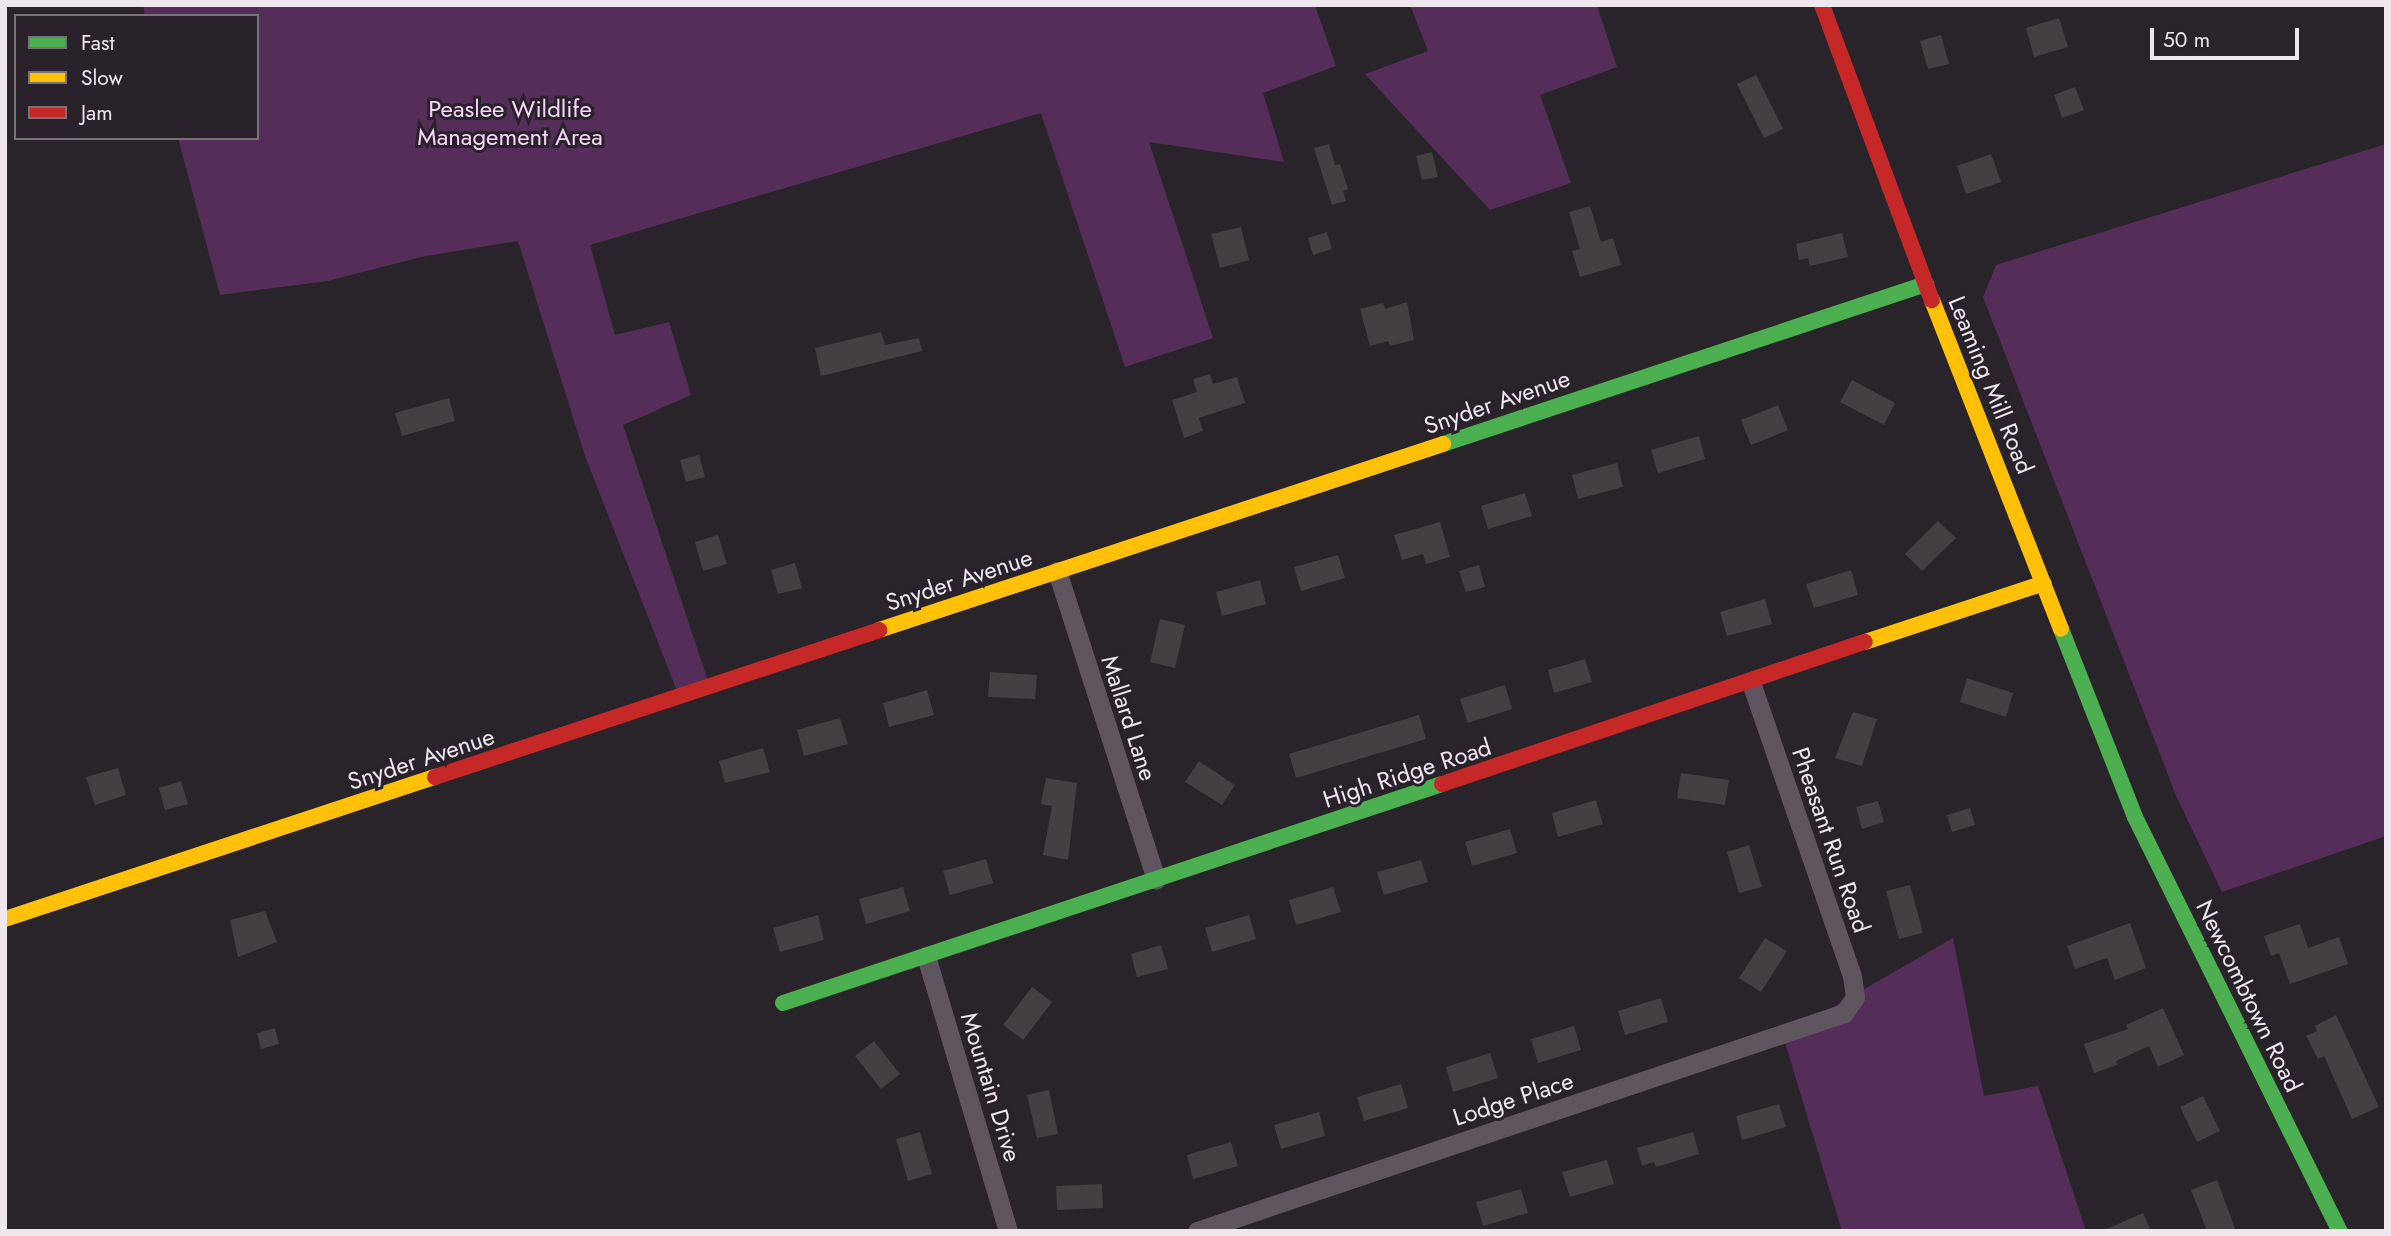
<!DOCTYPE html>
<html>
<head>
<meta charset="utf-8">
<style>
  body { margin:0 }
  #map { position:relative; width:2391px; height:1236px; overflow:hidden; background:#292429; font-family:Jost,sans-serif }
  div>[style] { position:absolute }
  .green>* { inset:0; background:#542e59 }
  .building>* { inset:0; background:#433f43 }
  .street>* { height:19px; margin:-9.5px; padding:0 9.5px; transform-origin:9.5px; border-radius:9.5px; background:#5f555f }
  .fast>* { height:16px; margin:-8px; padding:0 8px; transform-origin:8px; border-radius:8px; background:#4caf50 }
  .slow>* { height:16px; margin:-8px; padding:0 8px; transform-origin:8px; border-radius:8px; background:#ffc107 }
  .jam>* { height:16px; margin:-8px; padding:0 8px; transform-origin:8px; border-radius:8px; background:#c62828 }
  span { translate:-50% -50%; white-space:nowrap; text-align:center; line-height:1.15; -webkit-text-stroke:6px #2a222b; paint-order:stroke }
  .park-label { font-size:24px; color:#f7d5fb }
  .street-label { font-size:24px; color:#eee8ee }
  .frame { position:absolute; inset:0; border:7px solid #eee8ee; pointer-events:none }
  .legend { position:absolute; left:14px; top:14px; width:245px; height:126px; box-sizing:border-box; background:#2a222b; border:2px solid #787179; margin:0; padding:9px 12px; list-style:none; font-size:21px; color:#eee8ee }
  .legend li { display:flex; align-items:center; gap:14px; height:35px }
  .legend b { width:35px; border:2px solid #787179 }
  .scale { position:absolute; left:2150px; top:28px; width:149px; height:32px; box-sizing:border-box; border:4px solid #eee8ee; border-top:0; padding-left:9px; font-size:21px; line-height:24px; white-space:nowrap; color:#eee8ee; -webkit-text-stroke:5px #2a222b; paint-order:stroke }
</style>
</head>
<body>
<div id="map">
  <div class="green">
    <div style="clip-path:polygon(143px 5px,1315px 5px,1336px 66px,1263px 93px,1284px 162px,1149px 142px,1213px 338px,1125px 367px,1041px 113px,590px 245px,615px 335px,669px 322px,691px 395px,623px 425px,711px 690px,681px 701px,585px 456px,518px 241px,421px 257px,328px 281px,220px 295px,178px 138px,257px 138px,257px 16px,145px 16px)"></div>
    <div style="clip-path:polygon(1410px 5px,1597px 5px,1617px 67px,1540px 95px,1571px 183px,1490px 210px,1365px 74px,1428px 51px)"></div>
    <div style="clip-path:polygon(2386px 144px,2386px 836px,2222px 892px,2177px 798px,1983px 297px,1996px 265px)"></div>
    <div style="clip-path:polygon(1953px 938px,1984px 1096px,2038px 1086px,2086px 1231px,1842px 1231px,1783px 1036px)"></div>
  </div>
  <div class="building">
    <div style="clip-path:polygon(2059px 18px,2068px 47px,2034px 57px,2026px 28px)"></div>
    <div style="clip-path:polygon(1941px 35px,1949px 64px,1928px 69px,1920px 41px)"></div>
    <div style="clip-path:polygon(1756px 75px,1783px 129px,1764px 138px,1737px 84px)"></div>
    <div style="clip-path:polygon(2075px 87px,2084px 110px,2062px 118px,2054px 95px)"></div>
    <div style="clip-path:polygon(1329px 144px,1335px 165px,1340px 164px,1348px 189px,1343px 191px,1346px 201px,1332px 205px,1314px 148px)"></div>
    <div style="clip-path:polygon(1432px 152px,1438px 177px,1422px 180px,1416px 156px)"></div>
    <div style="clip-path:polygon(1991px 154px,2001px 182px,1966px 194px,1957px 166px)"></div>
    <div style="clip-path:polygon(1590px 206px,1601px 242px,1613px 238px,1621px 265px,1580px 277px,1572px 251px,1580px 249px,1569px 212px)"></div>
    <div style="clip-path:polygon(1241px 227px,1249px 260px,1220px 268px,1211px 234px)"></div>
    <div style="clip-path:polygon(1327px 232px,1332px 249px,1313px 255px,1308px 238px)"></div>
    <div style="clip-path:polygon(1842px 233px,1848px 257px,1810px 266px,1808px 258px,1799px 260px,1796px 244px)"></div>
    <div style="clip-path:polygon(1407px 302px,1414px 340px,1390px 346px,1388px 341px,1370px 346px,1360px 309px,1383px 303px,1385px 309px)"></div>
    <div style="clip-path:polygon(881px 332px,885px 345px,919px 338px,922px 351px,821px 376px,815px 348px)"></div>
    <div style="clip-path:polygon(1210px 374px,1213px 384px,1237px 377px,1245px 403px,1199px 418px,1203px 431px,1184px 438px,1172px 400px,1197px 392px,1193px 379px)"></div>
    <div style="clip-path:polygon(1852px 380px,1895px 403px,1884px 425px,1840px 402px)"></div>
    <div style="clip-path:polygon(449px 398px,455px 421px,402px 436px,395px 413px)"></div>
    <div style="clip-path:polygon(1778px 405px,1788px 430px,1751px 445px,1741px 420px)"></div>
    <div style="clip-path:polygon(1699px 436px,1705px 459px,1658px 473px,1651px 450px)"></div>
    <div style="clip-path:polygon(699px 455px,705px 477px,686px 482px,680px 460px)"></div>
    <div style="clip-path:polygon(1617px 463px,1623px 487px,1578px 499px,1572px 475px)"></div>
    <div style="clip-path:polygon(1525px 493px,1532px 516px,1488px 529px,1481px 506px)"></div>
    <div style="clip-path:polygon(1938px 521px,1956px 538px,1922px 571px,1905px 554px)"></div>
    <div style="clip-path:polygon(1440px 522px,1450px 557px,1426px 564px,1423px 554px,1402px 560px,1394px 535px)"></div>
    <div style="clip-path:polygon(718px 535px,727px 564px,703px 571px,695px 542px)"></div>
    <div style="clip-path:polygon(1338px 555px,1345px 578px,1301px 591px,1294px 567px)"></div>
    <div style="clip-path:polygon(795px 563px,802px 588px,778px 594px,771px 570px)"></div>
    <div style="clip-path:polygon(1479px 565px,1485px 587px,1466px 592px,1459px 571px)"></div>
    <div style="clip-path:polygon(1851px 570px,1858px 595px,1814px 608px,1806px 584px)"></div>
    <div style="clip-path:polygon(1260px 580px,1266px 604px,1222px 616px,1216px 592px)"></div>
    <div style="clip-path:polygon(1765px 599px,1772px 624px,1727px 636px,1720px 612px)"></div>
    <div style="clip-path:polygon(1160px 619px,1185px 625px,1175px 668px,1150px 662px)"></div>
    <div style="clip-path:polygon(1585px 659px,1592px 682px,1554px 693px,1548px 670px)"></div>
    <div style="clip-path:polygon(990px 672px,1037px 675px,1035px 699px,988px 697px)"></div>
    <div style="clip-path:polygon(1967px 678px,2013px 693px,2006px 717px,1960px 702px)"></div>
    <div style="clip-path:polygon(1505px 685px,1512px 709px,1468px 723px,1460px 699px)"></div>
    <div style="clip-path:polygon(927px 690px,934px 715px,889px 727px,883px 703px)"></div>
    <div style="clip-path:polygon(1853px 712px,1877px 719px,1862px 766px,1835px 758px)"></div>
    <div style="clip-path:polygon(1419px 715px,1426px 739px,1296px 778px,1289px 754px)"></div>
    <div style="clip-path:polygon(840px 718px,848px 744px,804px 756px,797px 730px)"></div>
    <div style="clip-path:polygon(763px 748px,770px 772px,725px 783px,719px 761px)"></div>
    <div style="clip-path:polygon(1199px 761px,1235px 785px,1222px 805px,1185px 782px)"></div>
    <div style="clip-path:polygon(118px 768px,126px 795px,95px 805px,86px 777px)"></div>
    <div style="clip-path:polygon(1681px 773px,1729px 780px,1725px 805px,1677px 798px)"></div>
    <div style="clip-path:polygon(1046px 778px,1077px 783px,1068px 860px,1043px 855px,1052px 806px,1041px 804px)"></div>
    <div style="clip-path:polygon(181px 781px,188px 804px,165px 810px,159px 788px)"></div>
    <div style="clip-path:polygon(1596px 800px,1603px 824px,1558px 837px,1552px 813px)"></div>
    <div style="clip-path:polygon(1878px 801px,1884px 822px,1862px 829px,1856px 807px)"></div>
    <div style="clip-path:polygon(1970px 808px,1975px 825px,1952px 832px,1947px 815px)"></div>
    <div style="clip-path:polygon(1510px 829px,1517px 853px,1472px 866px,1465px 842px)"></div>
    <div style="clip-path:polygon(1749px 845px,1762px 887px,1739px 893px,1727px 852px)"></div>
    <div style="clip-path:polygon(986px 859px,993px 883px,950px 895px,943px 871px)"></div>
    <div style="clip-path:polygon(1421px 860px,1428px 882px,1384px 895px,1377px 872px)"></div>
    <div style="clip-path:polygon(1910px 885px,1923px 933px,1899px 939px,1886px 891px)"></div>
    <div style="clip-path:polygon(903px 887px,910px 911px,866px 924px,859px 899px)"></div>
    <div style="clip-path:polygon(1333px 887px,1341px 912px,1296px 925px,1289px 900px)"></div>
    <div style="clip-path:polygon(265px 911px,277px 942px,238px 957px,230px 920px)"></div>
    <div style="clip-path:polygon(818px 915px,824px 940px,780px 952px,773px 928px)"></div>
    <div style="clip-path:polygon(1249px 915px,1256px 939px,1212px 952px,1205px 928px)"></div>
    <div style="clip-path:polygon(2130px 923px,2146px 968px,2115px 980px,2107px 958px,2075px 969px,2067px 946px)"></div>
    <div style="clip-path:polygon(2300px 924px,2308px 948px,2339px 937px,2348px 964px,2290px 984px,2279px 953px,2271px 956px,2264px 936px)"></div>
    <div style="clip-path:polygon(1765px 938px,1787px 951px,1761px 992px,1739px 978px)"></div>
    <div style="clip-path:polygon(1161px 945px,1168px 969px,1137px 977px,1131px 954px)"></div>
    <div style="clip-path:polygon(1032px 987px,1052px 1002px,1023px 1040px,1003px 1025px)"></div>
    <div style="clip-path:polygon(1661px 998px,1668px 1022px,1625px 1035px,1618px 1011px)"></div>
    <div style="clip-path:polygon(2163px 1008px,2184px 1055px,2158px 1067px,2149px 1046px,2116px 1061px,2117px 1065px,2094px 1073px,2084px 1044px,2128px 1029px,2126px 1025px)"></div>
    <div style="clip-path:polygon(2336px 1015px,2379px 1107px,2352px 1119px,2324px 1056px,2318px 1059px,2306px 1036px,2317px 1031px,2315px 1026px)"></div>
    <div style="clip-path:polygon(1574px 1026px,1581px 1050px,1538px 1063px,1531px 1039px)"></div>
    <div style="clip-path:polygon(275px 1028px,279px 1044px,261px 1049px,257px 1033px)"></div>
    <div style="clip-path:polygon(874px 1041px,900px 1074px,881px 1089px,855px 1056px)"></div>
    <div style="clip-path:polygon(1490px 1053px,1498px 1078px,1453px 1092px,1446px 1067px)"></div>
    <div style="clip-path:polygon(1401px 1084px,1408px 1108px,1364px 1121px,1357px 1097px)"></div>
    <div style="clip-path:polygon(1049px 1090px,1058px 1134px,1037px 1138px,1027px 1095px)"></div>
    <div style="clip-path:polygon(2203px 1096px,2220px 1131px,2197px 1142px,2180px 1107px)"></div>
    <div style="clip-path:polygon(1779px 1104px,1786px 1127px,1742px 1140px,1736px 1116px)"></div>
    <div style="clip-path:polygon(1319px 1112px,1325px 1136px,1281px 1149px,1274px 1125px)"></div>
    <div style="clip-path:polygon(920px 1132px,932px 1174px,908px 1181px,896px 1139px)"></div>
    <div style="clip-path:polygon(1693px 1132px,1699px 1154px,1656px 1167px,1654px 1162px,1642px 1166px,1637px 1148px)"></div>
    <div style="clip-path:polygon(1231px 1142px,1238px 1166px,1193px 1179px,1187px 1155px)"></div>
    <div style="clip-path:polygon(1607px 1160px,1614px 1184px,1570px 1197px,1562px 1172px)"></div>
    <div style="clip-path:polygon(2217px 1180px,2236px 1231px,2207px 1231px,2191px 1190px)"></div>
    <div style="clip-path:polygon(1102px 1184px,1103px 1208px,1057px 1210px,1056px 1186px)"></div>
    <div style="clip-path:polygon(1521px 1189px,1528px 1213px,1483px 1226px,1476px 1202px)"></div>
    <div style="clip-path:polygon(2143px 1213px,2151px 1231px,2102px 1231px)"></div>
  </div>
  <div class="street">
    <div style="left:1057px;top:571px;width:324px;rotate:72.2deg"></div>
    <div style="left:926px;top:956px;width:287px;rotate:73.4deg"></div>
    <div style="left:1197px;top:1231px;width:683px;rotate:-18.62deg"></div>
    <div style="left:1844px;top:1013px;width:19px;rotate:-55deg"></div>
    <div style="left:1855px;top:997px;width:21px;rotate:-98deg"></div>
    <div style="left:1852px;top:976px;width:311px;rotate:-109deg"></div>
  </div>
  <div class="fast">
    <div style="left:1443px;top:444px;width:509px;rotate:-18.33deg"></div>
    <div style="left:2061px;top:629px;width:202px;rotate:68.5deg"></div>
    <div style="left:2135px;top:817px;width:462px;rotate:63.7deg"></div>
    <div style="left:783px;top:1003px;width:694px;rotate:-18.38deg"></div>
  </div>
  <div class="slow">
    <div style="left:1932px;top:300px;width:353px;rotate:68.6deg"></div>
    <div style="left:879px;top:630px;width:594px;rotate:-18.25deg"></div>
    <div style="left:1865px;top:642px;width:188px;rotate:-18.2deg"></div>
    <div style="left:5px;top:919px;width:453px;rotate:-18.3deg"></div>
  </div>
  <div class="jam">
    <div style="left:1822px;top:5px;width:315px;rotate:69.6deg"></div>
    <div style="left:435px;top:777px;width:468px;rotate:-18.3deg"></div>
    <div style="left:1442px;top:784px;width:446px;rotate:-18.6deg"></div>
  </div>
  <div class="park-label">
    <span style="left:510px;top:123px">Peaslee Wildlife<br>Management Area</span>
  </div>
  <div class="street-label">
    <span style="left:1991px;top:385px;rotate:68deg">Leaming Mill Road</span>
    <span style="left:1497px;top:402px;rotate:-19deg">Snyder Avenue</span>
    <span style="left:959px;top:580px;rotate:-18deg">Snyder Avenue</span>
    <span style="left:1129px;top:718px;rotate:72deg">Mallard Lane</span>
    <span style="left:421px;top:759px;rotate:-18deg">Snyder Avenue</span>
    <span style="left:1407px;top:773px;rotate:-18deg">High Ridge Road</span>
    <span style="left:1831px;top:840px;rotate:71deg">Pheasant Run Road</span>
    <span style="left:2249px;top:996px;rotate:64deg">Newcombtown Road</span>
    <span style="left:991px;top:1087px;rotate:73deg">Mountain Drive</span>
    <span style="left:1513px;top:1099px;rotate:-18deg">Lodge Place</span>
  </div>
  <div class="frame"></div>
  <ul class="legend">
  <li><b style="height:9px;background:#4caf50"></b>Fast</li>
  <li><b style="height:9px;background:#ffc107"></b>Slow</li>
  <li><b style="height:9px;background:#c62828"></b>Jam</li>
  </ul>
  <div class="scale">50 m</div>
</div>
</body>
</html>
